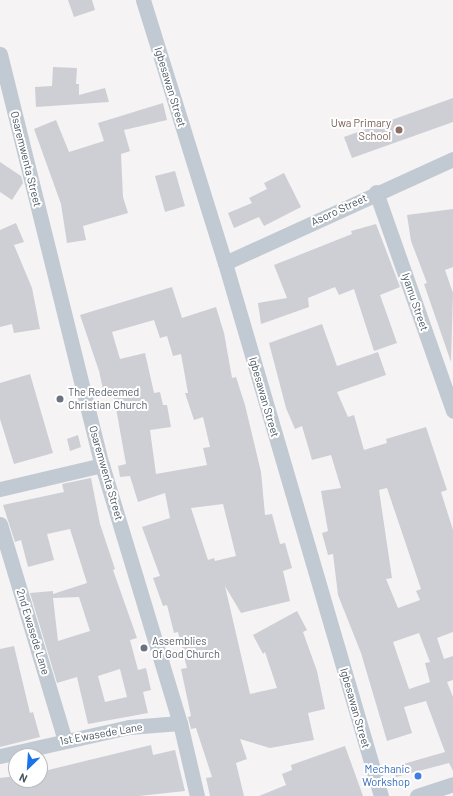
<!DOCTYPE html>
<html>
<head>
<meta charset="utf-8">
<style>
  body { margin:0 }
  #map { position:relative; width:453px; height:796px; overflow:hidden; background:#f5f3f3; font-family:Barlow,sans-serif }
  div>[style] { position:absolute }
  .building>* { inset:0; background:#cdcfd5 }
  .street>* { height:15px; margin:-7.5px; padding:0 7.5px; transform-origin:7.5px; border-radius:7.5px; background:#c1cad2 }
  .dots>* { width:11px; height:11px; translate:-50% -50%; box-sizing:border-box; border:2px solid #fff; border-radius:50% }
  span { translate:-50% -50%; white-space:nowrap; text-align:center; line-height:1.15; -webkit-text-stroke:4px #fff; paint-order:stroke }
  .street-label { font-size:11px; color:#4a5661 }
  .education-label { font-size:11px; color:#785e54 }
  .right { translate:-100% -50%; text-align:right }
  .worship-label { font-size:11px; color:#5b616d }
  .left { translate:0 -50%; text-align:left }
  .shop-label { font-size:11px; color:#366cbe }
  .north { position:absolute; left:8px; top:748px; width:40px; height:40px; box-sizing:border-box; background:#fff; border:1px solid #b7bbc0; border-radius:50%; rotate:205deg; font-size:11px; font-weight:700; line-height:16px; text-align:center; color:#4a5661 }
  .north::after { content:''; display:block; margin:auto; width:14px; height:18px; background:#1a73e8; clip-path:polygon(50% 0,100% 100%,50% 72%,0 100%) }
</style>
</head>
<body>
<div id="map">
  <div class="building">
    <div style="clip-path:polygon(68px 0,92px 0,95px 10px,74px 17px)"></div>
    <div style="clip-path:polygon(53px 67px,77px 68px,76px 84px,79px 84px,79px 95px,105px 88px,109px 102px,36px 107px,35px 87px,52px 86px)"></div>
    <div style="clip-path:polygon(453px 98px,453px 122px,352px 158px,344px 137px)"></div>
    <div style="clip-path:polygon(163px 103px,167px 120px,124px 130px,130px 151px,121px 154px,123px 197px,128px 213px,83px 226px,86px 240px,67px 243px,61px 204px,34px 129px,56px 120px,69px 152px,104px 141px,98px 123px)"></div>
    <div style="clip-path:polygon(0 162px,21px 176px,23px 183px,12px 200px,0 192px)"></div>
    <div style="clip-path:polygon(175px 171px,185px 206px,165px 212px,155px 176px)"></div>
    <div style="clip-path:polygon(284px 173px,301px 207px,264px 226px,259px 217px,234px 228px,228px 213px,252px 203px,249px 198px,267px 189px,264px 183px)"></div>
    <div style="clip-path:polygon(453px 209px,453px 267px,445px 270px,453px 293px,451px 362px,424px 284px,427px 283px,411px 241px,407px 215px)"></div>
    <div style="clip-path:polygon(16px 223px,24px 242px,14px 245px,32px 288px,40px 329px,14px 333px,12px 324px,0 327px,0 230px)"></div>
    <div style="clip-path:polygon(376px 224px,400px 287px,380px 295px,397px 343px,374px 351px,354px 289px,339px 295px,335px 287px,308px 298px,309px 307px,261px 324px,258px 303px,287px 298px,274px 265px,352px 234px,351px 231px)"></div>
    <div style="clip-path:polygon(evenodd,172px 287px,182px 318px,216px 307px,224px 333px,232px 378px,236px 377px,245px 405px,261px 472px,265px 515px,272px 514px,280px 544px,285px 543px,292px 568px,283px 571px,290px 601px,241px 613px,225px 586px,250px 694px,277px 688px,265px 652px,263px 654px,253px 635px,297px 611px,307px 630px,303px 632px,317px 671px,325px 709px,308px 713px,314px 740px,270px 748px,240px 739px,247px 759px,236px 763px,244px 796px,210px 796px,206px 778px,212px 777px,196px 728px,191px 729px,188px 717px,191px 716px,181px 669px,187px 668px,178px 632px,174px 633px,167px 605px,163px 606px,153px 578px,160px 576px,142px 527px,170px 518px,165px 493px,138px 502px,130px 476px,120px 477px,118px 466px,126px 464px,114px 397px,105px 398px,99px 371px,80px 315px,172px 287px,154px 320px,160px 338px,167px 336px,173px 356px,181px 354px,188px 393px,185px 393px,194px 420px,203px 417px,210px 447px,203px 448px,207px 465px,156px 474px,150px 430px,171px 427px,167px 405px,163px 405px,160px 392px,154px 393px,145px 353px,120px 359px,112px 332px,154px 320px,172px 287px,223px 504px,236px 556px,215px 561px,214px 558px,208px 560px,191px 508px,223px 504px)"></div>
    <div style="clip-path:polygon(evenodd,322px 324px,337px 366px,378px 352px,386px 375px,337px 392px,348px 417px,354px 415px,364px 450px,387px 443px,386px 439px,426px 427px,447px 490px,441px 492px,453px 530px,453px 632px,437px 638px,444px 659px,453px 656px,453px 680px,447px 682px,453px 697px,453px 771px,449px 763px,396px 777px,393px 767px,445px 752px,426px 701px,404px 707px,412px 733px,387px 741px,361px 653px,338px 595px,333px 554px,328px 555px,322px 533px,328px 531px,321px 491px,341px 488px,331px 455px,312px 460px,302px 426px,295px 429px,286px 408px,269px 343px,322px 324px,387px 488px,421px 589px,416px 591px,420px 600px,398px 608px,386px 579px,392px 578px,379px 490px,387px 488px,322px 324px,419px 633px,430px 662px,425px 663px,430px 682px,409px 689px,393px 642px,419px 633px)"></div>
    <div style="clip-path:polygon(30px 374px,53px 453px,14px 464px,0 419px,0 383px)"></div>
    <div style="clip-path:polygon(78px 435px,81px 447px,70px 451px,67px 439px)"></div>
    <div style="clip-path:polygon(evenodd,91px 478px,100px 524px,115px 569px,113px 570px,137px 638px,130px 640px,138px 670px,146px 668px,151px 690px,143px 692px,148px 713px,88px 724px,77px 677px,57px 683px,30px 593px,53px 591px,53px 594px,87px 583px,70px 529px,47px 534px,54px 560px,28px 567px,21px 540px,15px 542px,3px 505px,64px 492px,62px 484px,91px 478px,79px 597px,90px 631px,58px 641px,53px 598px,79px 597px,91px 478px,120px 669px,127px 697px,105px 702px,98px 676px,120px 669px)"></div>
    <div style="clip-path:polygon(14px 646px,30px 713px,33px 712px,40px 737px,0 747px,0 649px)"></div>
    <div style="clip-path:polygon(151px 745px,153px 755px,175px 750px,185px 791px,139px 796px,0 796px,0 778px,16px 776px,16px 780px,40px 780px,40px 772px)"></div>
    <div style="clip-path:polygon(345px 746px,363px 796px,259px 796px,286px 785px,282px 774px,292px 770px,291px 765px)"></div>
  </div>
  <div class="street">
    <div style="left:143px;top:0;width:275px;rotate:72.7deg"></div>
    <div style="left:225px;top:263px;width:555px;rotate:73.69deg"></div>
    <div style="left:0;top:54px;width:423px;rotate:76.1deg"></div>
    <div style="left:102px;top:465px;width:270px;rotate:73.2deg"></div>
    <div style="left:180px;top:723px;width:75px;rotate:76.9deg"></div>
    <div style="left:376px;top:192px;width:232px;rotate:70.6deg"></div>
    <div style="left:225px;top:263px;width:251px;rotate:-24.5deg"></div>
    <div style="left:0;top:489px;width:105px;rotate:-13.2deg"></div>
    <div style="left:0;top:524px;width:226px;rotate:73.3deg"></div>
    <div style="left:0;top:756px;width:132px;rotate:-12.7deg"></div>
    <div style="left:129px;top:727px;width:51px;rotate:-4.5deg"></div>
    <div style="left:417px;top:796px;width:38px;rotate:-18deg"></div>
  </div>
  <div class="dots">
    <div style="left:399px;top:130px;background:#8d6e63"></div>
    <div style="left:60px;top:399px;background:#6b7280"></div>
    <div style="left:144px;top:648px;background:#6b7280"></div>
    <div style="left:418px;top:776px;background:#3f7fe0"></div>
  </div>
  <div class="street-label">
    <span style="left:170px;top:87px;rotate:73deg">Igbesawan Street</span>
    <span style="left:26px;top:159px;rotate:76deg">Osaremwenta Street</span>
    <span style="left:339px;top:210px;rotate:-25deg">Asoro Street</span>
    <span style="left:415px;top:302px;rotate:71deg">Iyamu Street</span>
    <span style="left:264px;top:397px;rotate:74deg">Igbesawan Street</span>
    <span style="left:106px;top:473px;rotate:74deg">Osaremwenta Street</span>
    <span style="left:33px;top:632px;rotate:73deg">2nd Ewasede Lane</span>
    <span style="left:355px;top:708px;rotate:74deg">Igbesawan Street</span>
    <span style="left:101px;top:734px;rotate:-10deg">1st Ewasede Lane</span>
  </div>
  <div class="education-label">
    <span class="right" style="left:391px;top:130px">Uwa Primary<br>School</span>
  </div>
  <div class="worship-label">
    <span class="left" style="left:68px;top:399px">The Redeemed<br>Christian Church</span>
    <span class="left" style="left:152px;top:648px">Assemblies<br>Of God Church</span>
  </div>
  <div class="shop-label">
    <span class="right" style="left:410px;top:776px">Mechanic<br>Workshop</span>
  </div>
  <div class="north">N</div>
</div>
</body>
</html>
